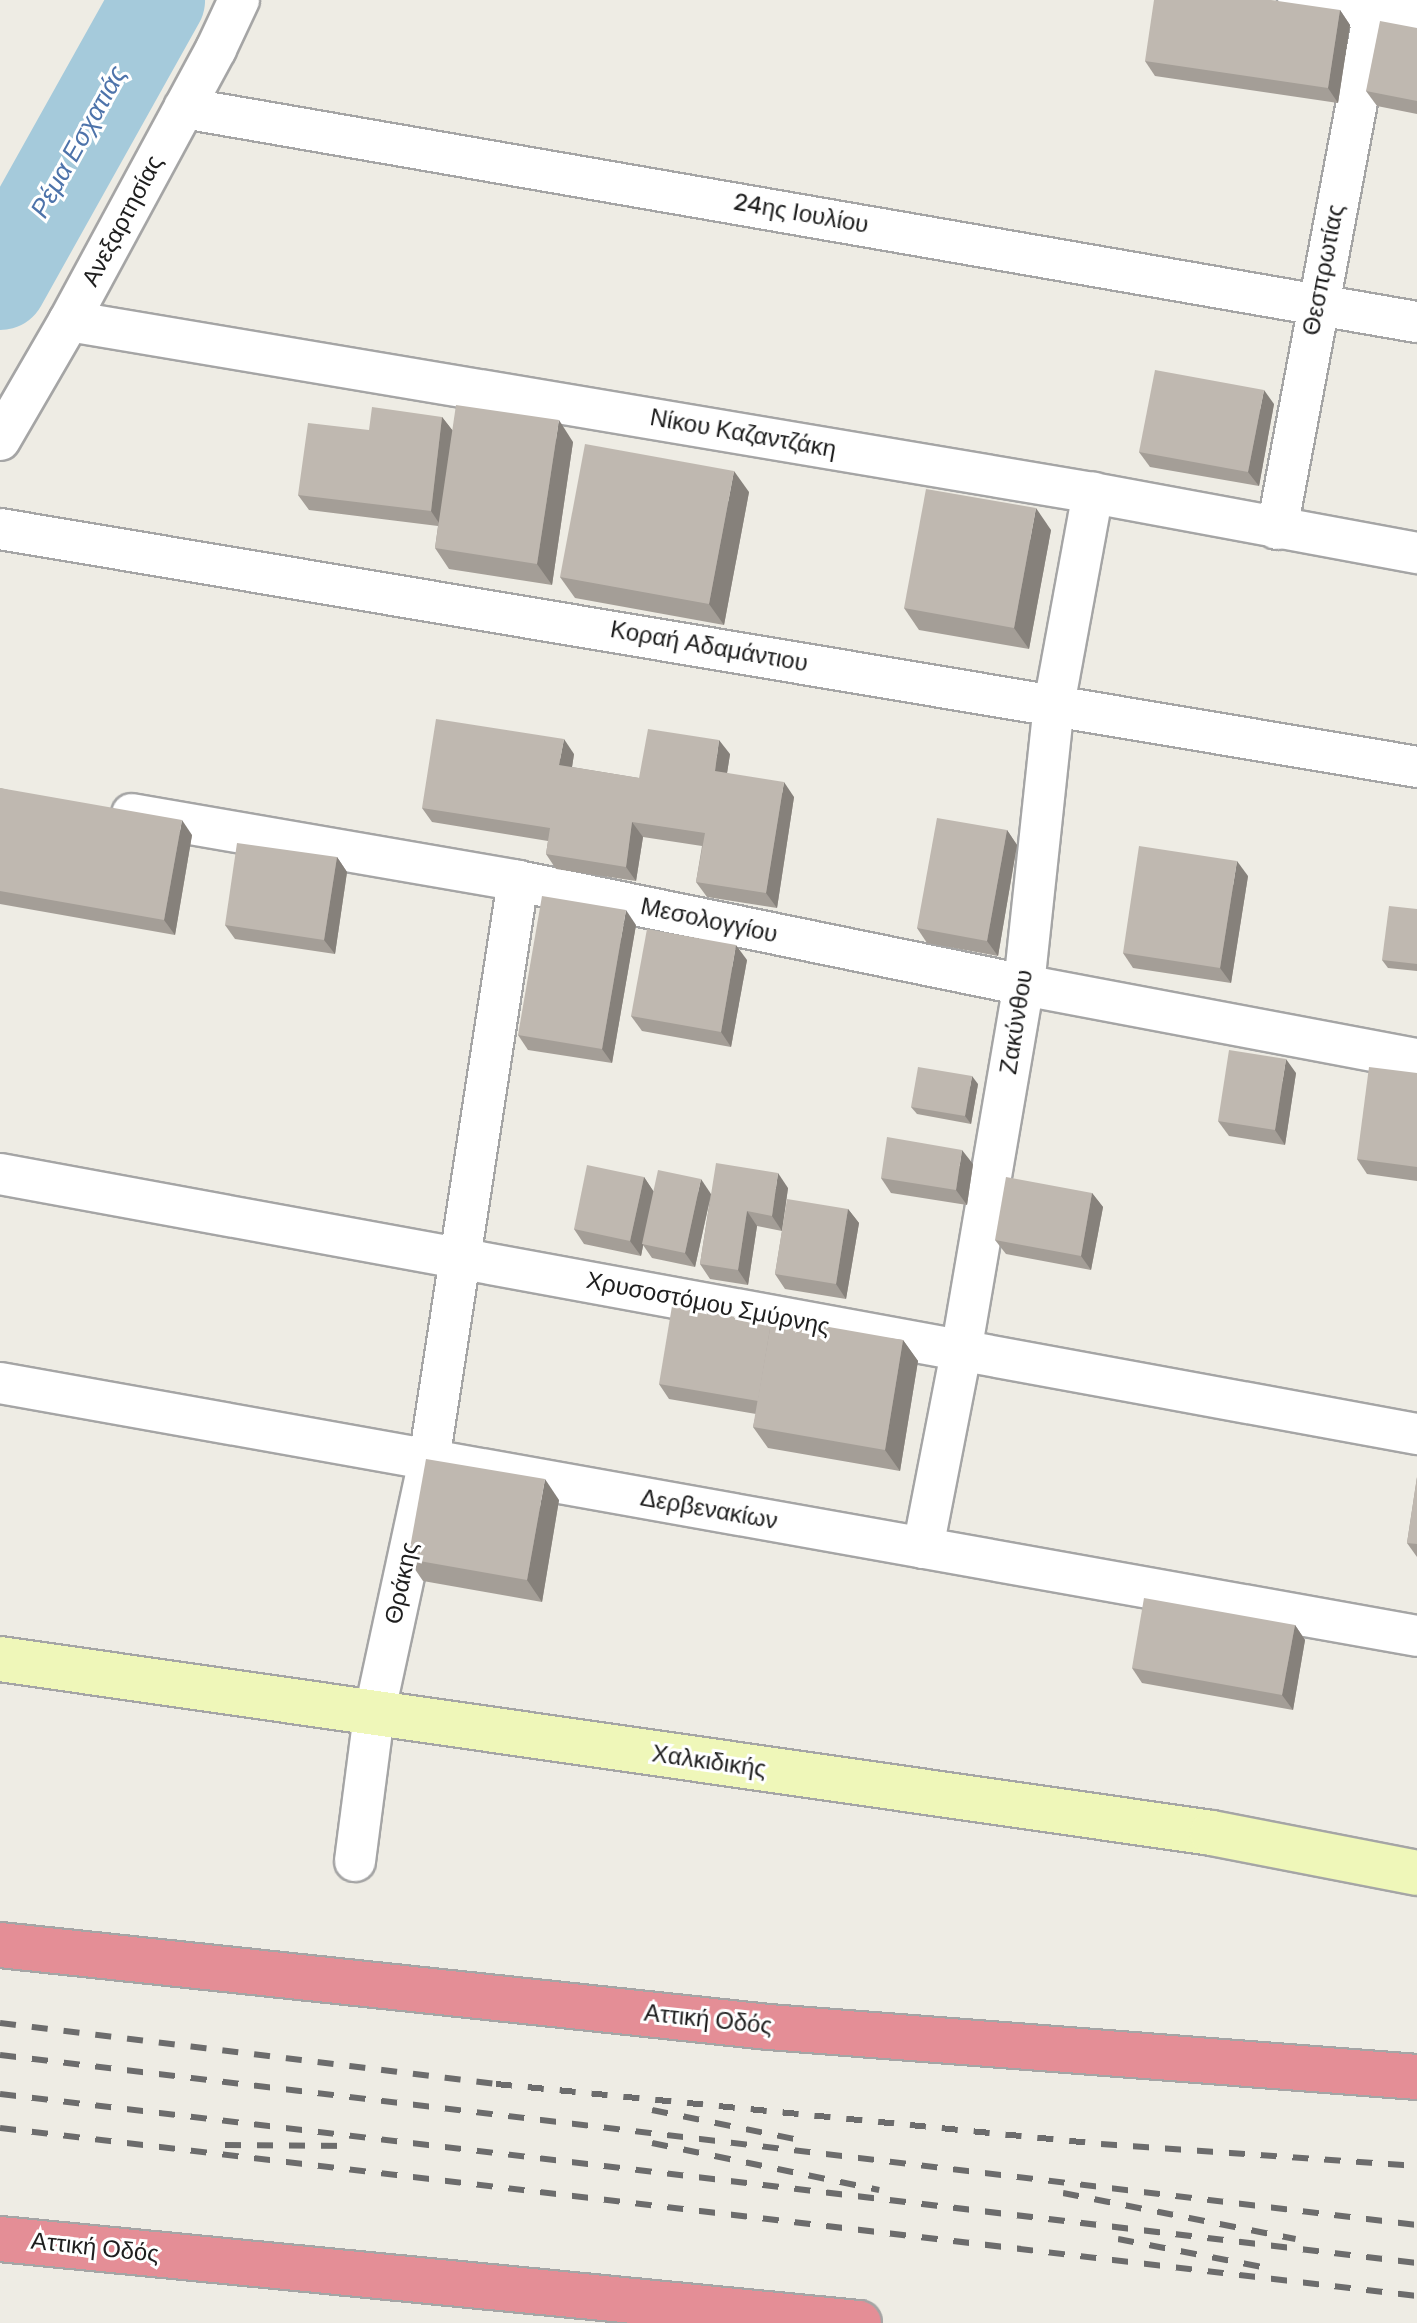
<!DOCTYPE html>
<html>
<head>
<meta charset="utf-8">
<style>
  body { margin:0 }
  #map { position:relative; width:1417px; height:2323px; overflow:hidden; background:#eeece4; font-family:Rubik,sans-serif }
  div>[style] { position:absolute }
  .river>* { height:94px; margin:-47px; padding:0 47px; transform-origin:47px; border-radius:47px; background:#a5cadb }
  .roads { filter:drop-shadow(2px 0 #a5a5a5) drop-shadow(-2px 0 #a5a5a5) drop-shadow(0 2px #a5a5a5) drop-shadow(0 -2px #a5a5a5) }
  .street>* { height:40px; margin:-20px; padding:0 20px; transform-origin:20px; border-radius:20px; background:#fff }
  .secondary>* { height:44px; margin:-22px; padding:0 22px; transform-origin:22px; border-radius:22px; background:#eff7b9 }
  .highway>* { height:44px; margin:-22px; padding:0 22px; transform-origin:22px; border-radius:22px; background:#e48e96 }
  .rail>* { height:6px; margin-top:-3px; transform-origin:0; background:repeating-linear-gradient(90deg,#6c6c6c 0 16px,transparent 0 32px) }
  .wall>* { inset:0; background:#a49e97 }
  .shaded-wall>* { inset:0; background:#86817b }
  .building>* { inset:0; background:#bfb8b0 }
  span { translate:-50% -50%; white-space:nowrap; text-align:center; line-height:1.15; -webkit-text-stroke:6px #fff; paint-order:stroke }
  .street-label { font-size:24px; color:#1e1e1e }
  .water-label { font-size:26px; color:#4d73aa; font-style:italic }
</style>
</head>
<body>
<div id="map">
  <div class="river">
    <div style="left:0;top:283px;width:324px;rotate:-60.8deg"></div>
  </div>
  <div class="roads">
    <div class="street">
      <div style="left:1298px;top:0;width:120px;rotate:7.7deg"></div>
      <div style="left:184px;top:108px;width:1251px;rotate:9.85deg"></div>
      <div style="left:69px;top:321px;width:1038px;rotate:9.53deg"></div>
      <div style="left:1093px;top:493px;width:330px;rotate:10.5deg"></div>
      <div style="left:0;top:440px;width:138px;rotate:-59.9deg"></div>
      <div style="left:69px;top:321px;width:309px;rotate:-61.6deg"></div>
      <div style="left:216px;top:49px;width:54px;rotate:-64.9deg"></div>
      <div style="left:0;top:529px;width:1437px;rotate:9.53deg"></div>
      <div style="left:1277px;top:529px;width:527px;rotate:-79.39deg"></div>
      <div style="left:132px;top:814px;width:392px;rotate:9.8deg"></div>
      <div style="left:518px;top:881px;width:517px;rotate:11.61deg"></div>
      <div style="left:1024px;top:985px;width:400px;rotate:10.7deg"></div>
      <div style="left:0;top:1174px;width:1441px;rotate:10.4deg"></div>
      <div style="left:0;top:1383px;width:1439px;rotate:10.12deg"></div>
      <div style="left:923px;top:1548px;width:200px;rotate:-79deg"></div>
      <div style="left:961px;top:1352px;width:372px;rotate:-80.3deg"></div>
      <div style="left:1024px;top:985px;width:282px;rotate:-83.9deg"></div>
      <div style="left:1054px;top:705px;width:216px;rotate:-79.6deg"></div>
      <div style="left:355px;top:1861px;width:147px;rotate:-82.6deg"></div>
      <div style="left:374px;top:1715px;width:261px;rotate:-77.8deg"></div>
      <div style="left:429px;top:1460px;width:586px;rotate:-81.26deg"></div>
    </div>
    <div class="secondary">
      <div style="left:0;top:1659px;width:1224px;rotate:8.17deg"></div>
      <div style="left:1212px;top:1833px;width:209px;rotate:11deg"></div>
    </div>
    <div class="highway">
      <div style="left:0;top:1945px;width:773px;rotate:6.09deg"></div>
      <div style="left:769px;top:2027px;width:650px;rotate:4.41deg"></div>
      <div style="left:0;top:2239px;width:863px;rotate:5.59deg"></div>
    </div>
  </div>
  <div class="rail">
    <div style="left:0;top:2023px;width:500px;rotate:7deg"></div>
    <div style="left:496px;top:2084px;width:608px;rotate:5.66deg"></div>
    <div style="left:1101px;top:2144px;width:317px;rotate:4deg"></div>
    <div style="left:0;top:2055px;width:1427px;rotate:6.84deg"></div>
    <div style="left:0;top:2094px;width:1427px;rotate:6.8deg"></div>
    <div style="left:652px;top:2110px;width:156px;rotate:11.5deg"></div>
    <div style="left:0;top:2128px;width:1427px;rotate:6.76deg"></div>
    <div style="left:652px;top:2143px;width:232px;rotate:11.7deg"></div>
    <div style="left:225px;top:2145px;width:128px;rotate:0.4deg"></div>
    <div style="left:1063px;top:2193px;width:237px;rotate:11.2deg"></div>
    <div style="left:1118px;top:2239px;width:152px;rotate:11deg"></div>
  </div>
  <div class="wall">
    <div style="clip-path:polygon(1340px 10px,1350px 25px,1338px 103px,1155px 76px,1145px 61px)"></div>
    <div style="clip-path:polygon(1417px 28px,1417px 114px,1377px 106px,1366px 91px)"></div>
    <div style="clip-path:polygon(1274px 404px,1259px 486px,1150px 467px,1139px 452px)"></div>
    <div style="clip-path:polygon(442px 417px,452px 430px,573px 442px,552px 585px,449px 569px,435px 548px,438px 526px,309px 510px,298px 495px,369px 430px)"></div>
    <div style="clip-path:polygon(749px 492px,724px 625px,575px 598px,560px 577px)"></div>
    <div style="clip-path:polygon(1051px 530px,1029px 649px,919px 630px,904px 608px)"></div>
    <div style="clip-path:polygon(574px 754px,572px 767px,639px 778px,730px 754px,727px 773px,794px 797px,777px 908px,707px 897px,696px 882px,702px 846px,643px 837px,636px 881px,556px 869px,546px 854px,548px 841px,432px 822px,422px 808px)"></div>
    <div style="clip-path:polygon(0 788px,192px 835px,175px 935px,0 904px)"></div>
    <div style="clip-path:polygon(1007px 830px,1017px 845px,998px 956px,927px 943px,917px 928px)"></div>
    <div style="clip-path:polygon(337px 857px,347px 872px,335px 954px,235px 939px,225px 925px)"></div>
    <div style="clip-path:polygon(1248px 876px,1231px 983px,1133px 968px,1123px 953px)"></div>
    <div style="clip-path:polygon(1417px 909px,1417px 971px,1388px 968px,1382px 960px)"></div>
    <div style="clip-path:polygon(636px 925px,612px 1063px,528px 1050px,518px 1035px)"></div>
    <div style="clip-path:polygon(747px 960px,731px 1047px,642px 1031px,631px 1016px)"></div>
    <div style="clip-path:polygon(1296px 1073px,1285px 1145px,1229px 1136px,1218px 1121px)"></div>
    <div style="clip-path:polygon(1417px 1073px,1417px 1181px,1367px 1174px,1357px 1159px)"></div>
    <div style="clip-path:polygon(978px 1084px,971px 1124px,917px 1114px,911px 1107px)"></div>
    <div style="clip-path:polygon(973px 1164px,967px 1205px,891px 1193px,881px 1178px)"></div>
    <div style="clip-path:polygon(644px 1177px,653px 1191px,711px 1194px,788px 1188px,782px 1230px,848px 1209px,859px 1223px,846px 1299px,785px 1289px,775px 1274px,782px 1231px,757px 1226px,748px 1285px,710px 1279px,700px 1264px,710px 1199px,695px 1267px,652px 1258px,643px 1245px,641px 1256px,584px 1244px,574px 1229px)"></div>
    <div style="clip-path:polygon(1092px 1193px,1103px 1207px,1091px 1270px,1006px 1254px,995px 1240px)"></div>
    <div style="clip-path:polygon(771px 1323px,903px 1340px,918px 1361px,900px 1471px,768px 1448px,753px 1427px,756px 1414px,669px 1399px,659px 1384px)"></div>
    <div style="clip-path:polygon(1417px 1477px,1417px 1557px,1407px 1543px)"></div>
    <div style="clip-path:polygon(559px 1500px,542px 1602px,423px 1581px,408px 1559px)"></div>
    <div style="clip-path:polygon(1295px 1625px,1305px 1640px,1293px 1710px,1142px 1683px,1132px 1668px)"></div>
  </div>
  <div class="shaded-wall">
    <div style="clip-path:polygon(1340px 10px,1350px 25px,1338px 103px,1328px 88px)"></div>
    <div style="clip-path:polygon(1264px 390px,1274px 404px,1259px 486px,1248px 472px)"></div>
    <div style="clip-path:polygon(442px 417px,453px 431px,441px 526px,431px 511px)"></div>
    <div style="clip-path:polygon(559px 420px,573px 442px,552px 585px,537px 564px)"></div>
    <div style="clip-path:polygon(734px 471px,749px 492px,724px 625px,709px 604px)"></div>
    <div style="clip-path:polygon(1036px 508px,1051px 530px,1029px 649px,1014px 628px)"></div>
    <div style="clip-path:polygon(564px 739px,574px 754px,570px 780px,559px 765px)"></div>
    <div style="clip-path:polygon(719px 740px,730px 754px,725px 786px,715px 771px)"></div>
    <div style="clip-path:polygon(784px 782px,794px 797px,777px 908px,766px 893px)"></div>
    <div style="clip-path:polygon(182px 820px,192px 835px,175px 935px,164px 920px)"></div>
    <div style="clip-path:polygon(632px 822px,643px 837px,636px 881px,626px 867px)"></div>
    <div style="clip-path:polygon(1007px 830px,1017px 845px,998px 956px,987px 941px)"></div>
    <div style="clip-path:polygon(337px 857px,347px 872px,335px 954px,324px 940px)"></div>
    <div style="clip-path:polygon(1237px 861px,1248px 876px,1231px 983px,1220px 968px)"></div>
    <div style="clip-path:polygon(626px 910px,636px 925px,612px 1063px,602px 1049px)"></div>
    <div style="clip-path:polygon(736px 945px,747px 960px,731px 1047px,721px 1032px)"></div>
    <div style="clip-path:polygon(1286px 1059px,1296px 1073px,1285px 1145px,1275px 1130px)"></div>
    <div style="clip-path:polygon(972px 1076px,978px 1084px,971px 1124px,965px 1116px)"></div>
    <div style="clip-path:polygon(962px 1150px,973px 1164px,967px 1205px,956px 1190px)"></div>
    <div style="clip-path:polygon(778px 1173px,788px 1188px,782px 1231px,772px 1216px)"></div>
    <div style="clip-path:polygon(644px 1177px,654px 1192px,641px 1256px,630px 1241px)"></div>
    <div style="clip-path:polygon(701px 1179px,711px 1194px,695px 1267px,685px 1253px)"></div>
    <div style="clip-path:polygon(1092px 1193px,1103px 1207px,1091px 1270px,1081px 1256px)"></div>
    <div style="clip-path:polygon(848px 1209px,859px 1223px,846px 1299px,836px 1284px)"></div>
    <div style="clip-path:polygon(747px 1211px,757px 1226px,748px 1285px,738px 1270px)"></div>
    <div style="clip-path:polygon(903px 1340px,918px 1361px,900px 1471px,885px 1450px)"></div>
    <div style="clip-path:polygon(545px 1479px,559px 1500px,542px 1602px,527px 1580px)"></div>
    <div style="clip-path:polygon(1295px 1625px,1305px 1640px,1293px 1710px,1282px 1695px)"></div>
  </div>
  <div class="building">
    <div style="clip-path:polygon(1154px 0,1271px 0,1340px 10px,1328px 88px,1145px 61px)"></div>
    <div style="clip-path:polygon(1380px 21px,1417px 28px,1417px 101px,1366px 91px)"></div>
    <div style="clip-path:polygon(1155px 370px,1264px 390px,1248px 472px,1139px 452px)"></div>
    <div style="clip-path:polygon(456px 405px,559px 420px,537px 564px,435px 548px)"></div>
    <div style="clip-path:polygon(372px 407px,442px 417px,431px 511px,298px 495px,308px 423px,369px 430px)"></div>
    <div style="clip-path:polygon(585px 444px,734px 471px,709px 604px,560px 577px)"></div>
    <div style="clip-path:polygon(926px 489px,1036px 508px,1014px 628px,904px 608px)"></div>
    <div style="clip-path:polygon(436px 719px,564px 739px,559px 765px,639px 778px,648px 729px,719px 740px,715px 771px,784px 782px,766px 893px,696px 882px,705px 833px,632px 822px,626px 867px,546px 854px,550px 828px,422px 808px)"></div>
    <div style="clip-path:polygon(0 788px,182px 820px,164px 920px,0 891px)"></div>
    <div style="clip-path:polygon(937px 818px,1007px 830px,987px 941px,917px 928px)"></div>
    <div style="clip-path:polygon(237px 843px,337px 857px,324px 940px,225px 925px)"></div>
    <div style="clip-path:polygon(1139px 846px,1237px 861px,1220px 968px,1123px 953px)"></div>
    <div style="clip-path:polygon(542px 896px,626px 910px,602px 1049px,518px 1035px)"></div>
    <div style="clip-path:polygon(1389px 906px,1417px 909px,1417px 964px,1382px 960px)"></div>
    <div style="clip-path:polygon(647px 929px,736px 945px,721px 1032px,631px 1016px)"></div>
    <div style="clip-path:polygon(1229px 1050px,1286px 1059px,1275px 1130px,1218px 1121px)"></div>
    <div style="clip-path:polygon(918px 1067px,972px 1076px,965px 1116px,911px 1107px)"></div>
    <div style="clip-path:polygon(1369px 1067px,1417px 1073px,1417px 1167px,1357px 1159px)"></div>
    <div style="clip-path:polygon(887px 1137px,962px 1150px,956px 1190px,881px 1178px)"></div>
    <div style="clip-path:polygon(716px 1163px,778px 1173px,772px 1216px,747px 1211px,738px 1270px,700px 1264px)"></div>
    <div style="clip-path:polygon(587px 1165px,644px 1177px,630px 1241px,574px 1229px)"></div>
    <div style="clip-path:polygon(658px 1170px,701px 1179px,685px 1253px,642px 1244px)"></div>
    <div style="clip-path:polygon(1006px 1177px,1092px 1193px,1081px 1256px,995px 1240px)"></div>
    <div style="clip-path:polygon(787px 1199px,848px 1209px,836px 1284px,775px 1274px)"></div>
    <div style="clip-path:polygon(672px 1306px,771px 1323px,758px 1401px,659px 1384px)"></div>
    <div style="clip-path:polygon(772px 1317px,903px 1340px,885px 1450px,753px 1427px)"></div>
    <div style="clip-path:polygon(426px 1459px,545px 1479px,527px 1580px,408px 1559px)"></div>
    <div style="clip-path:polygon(1417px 1477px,1417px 1544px,1407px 1543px)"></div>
    <div style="clip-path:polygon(1144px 1598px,1295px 1625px,1282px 1695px,1132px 1668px)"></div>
  </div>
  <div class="street-label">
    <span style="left:801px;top:214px;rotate:10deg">24ης Ιουλίου</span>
    <span style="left:123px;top:221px;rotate:-62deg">Ανεξαρτησίας</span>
    <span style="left:1324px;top:270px;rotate:-79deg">Θεσπρωτίας</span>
    <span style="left:743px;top:434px;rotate:10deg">Νίκου Καζαντζάκη</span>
    <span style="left:709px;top:647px;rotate:10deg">Κοραή Αδαμάντιου</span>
    <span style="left:709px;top:921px;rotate:12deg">Μεσολογγίου</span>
    <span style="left:1017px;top:1022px;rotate:-81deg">Ζακύνθου</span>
    <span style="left:708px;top:1304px;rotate:11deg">Χρυσοστόμου Σμύρνης</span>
    <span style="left:709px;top:1510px;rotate:10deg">Δερβενακίων</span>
    <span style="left:402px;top:1583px;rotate:-78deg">Θράκης</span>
    <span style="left:709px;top:1762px;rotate:8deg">Χαλκιδικής</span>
    <span style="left:708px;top:2020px;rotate:6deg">Αττική Οδός</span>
    <span style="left:95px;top:2248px;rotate:6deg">Αττική Οδός</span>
  </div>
  <div class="water-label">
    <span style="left:79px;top:142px;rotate:-61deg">Ρέμα Εσχατιάς</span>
  </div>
</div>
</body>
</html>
